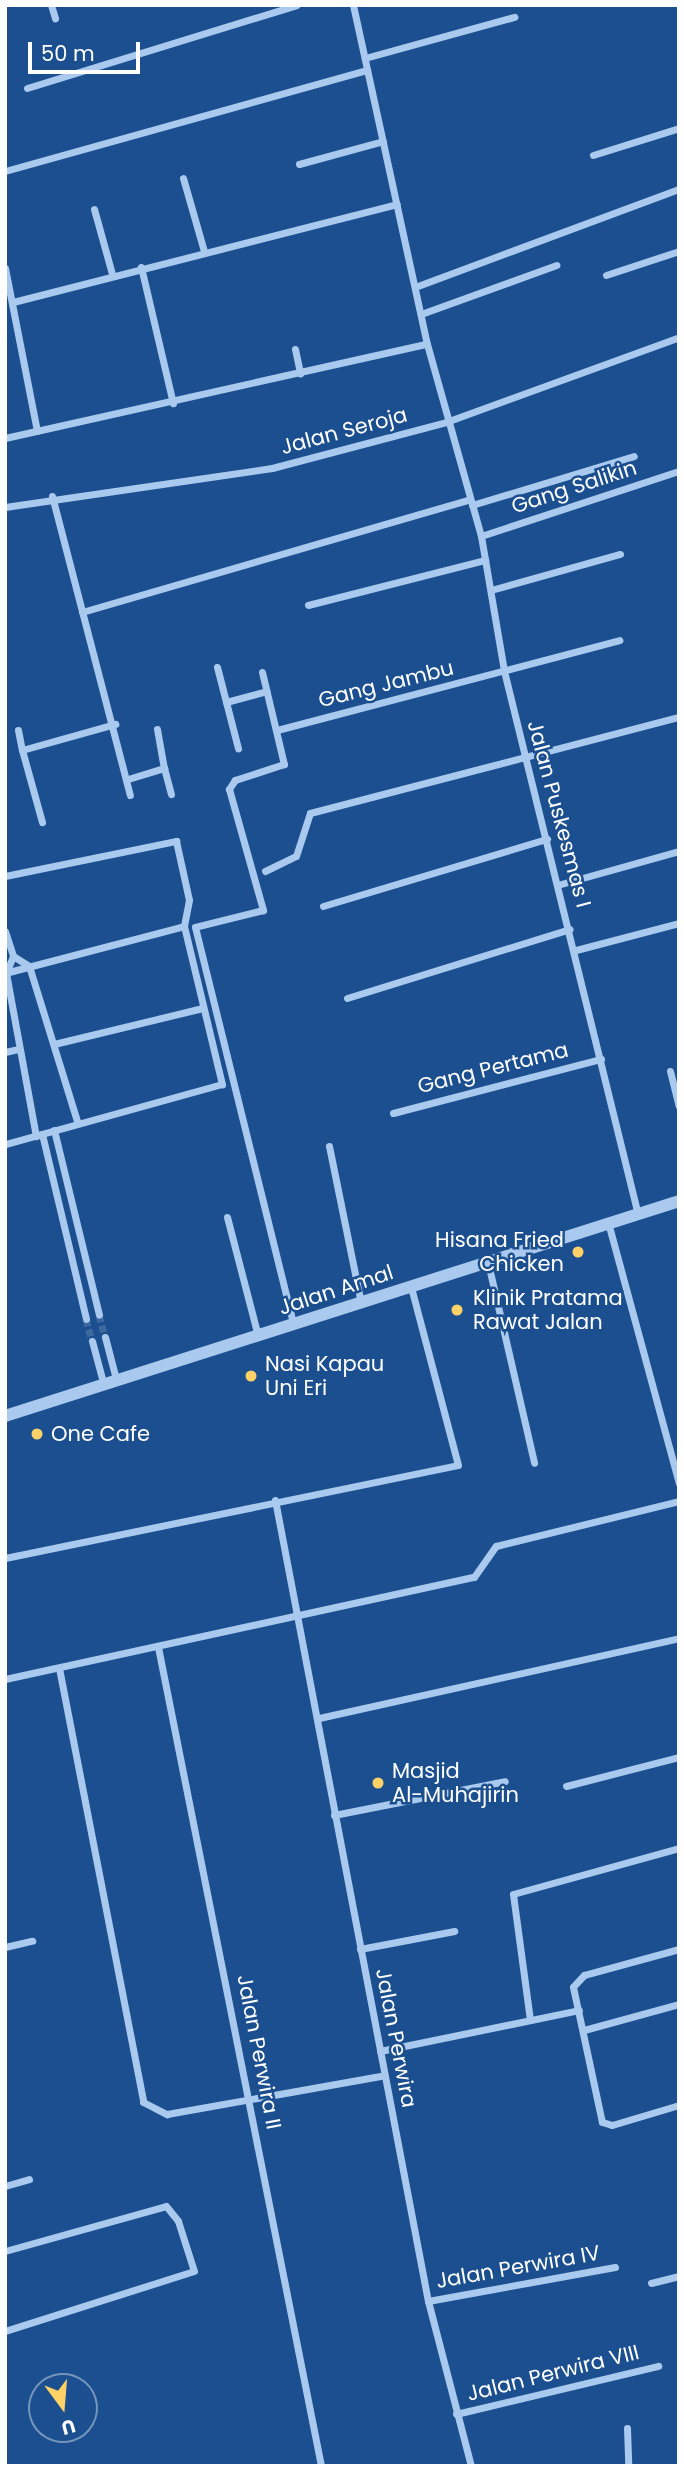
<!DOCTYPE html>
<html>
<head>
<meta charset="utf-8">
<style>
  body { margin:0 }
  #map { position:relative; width:684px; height:2471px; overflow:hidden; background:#1b4f8f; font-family:Poppins,sans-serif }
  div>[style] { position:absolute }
  .minor-tunnel>* { height:7px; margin-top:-3.5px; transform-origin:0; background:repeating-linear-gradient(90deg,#3d69a0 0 7px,transparent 0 10.5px) }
  .minor>* { height:7px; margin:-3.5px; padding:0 3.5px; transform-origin:3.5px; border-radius:3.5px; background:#a9c9ee }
  .tertiary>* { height:12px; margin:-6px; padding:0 6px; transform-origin:6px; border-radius:6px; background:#a9c9ee }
  .dots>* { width:19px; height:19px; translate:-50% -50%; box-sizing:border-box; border:4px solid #1b4f8f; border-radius:50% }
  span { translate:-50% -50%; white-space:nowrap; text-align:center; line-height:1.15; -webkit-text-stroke:5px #1b4f8f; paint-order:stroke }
  .street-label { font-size:21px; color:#fff }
  .poi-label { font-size:21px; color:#fff }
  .right { translate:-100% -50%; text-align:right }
  .left { translate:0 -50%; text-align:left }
  .frame { position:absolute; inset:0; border:7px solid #fff; pointer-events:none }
  .north { position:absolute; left:28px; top:2373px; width:70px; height:70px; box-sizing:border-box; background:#1b4f8f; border:2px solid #7695bc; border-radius:50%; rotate:164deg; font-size:19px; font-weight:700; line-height:28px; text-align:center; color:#fff }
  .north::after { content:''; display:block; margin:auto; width:24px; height:32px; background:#ffd166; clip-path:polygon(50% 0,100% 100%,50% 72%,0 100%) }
  .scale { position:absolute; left:28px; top:42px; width:112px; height:32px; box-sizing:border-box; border:4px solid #fff; border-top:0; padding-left:9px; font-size:21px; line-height:24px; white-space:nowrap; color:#fff; -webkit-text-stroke:5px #1b4f8f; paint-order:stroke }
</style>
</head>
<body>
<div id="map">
  <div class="minor-tunnel">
    <div style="left:99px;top:1315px;width:23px;rotate:75deg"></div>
    <div style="left:86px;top:1319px;width:23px;rotate:75deg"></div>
  </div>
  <div class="minor">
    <div style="left:51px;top:5px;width:14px;rotate:73deg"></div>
    <div style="left:353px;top:5px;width:347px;rotate:77.7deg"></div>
    <div style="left:427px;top:344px;width:199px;rotate:74.3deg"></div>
    <div style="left:481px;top:536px;width:137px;rotate:80.3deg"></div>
    <div style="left:504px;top:671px;width:560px;rotate:76.16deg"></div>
    <div style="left:365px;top:58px;width:155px;rotate:-15.4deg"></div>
    <div style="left:27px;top:88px;width:282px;rotate:-17.1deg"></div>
    <div style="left:593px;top:155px;width:90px;rotate:-17.4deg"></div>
    <div style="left:299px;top:164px;width:87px;rotate:-15.3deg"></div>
    <div style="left:5px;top:171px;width:376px;rotate:-15.6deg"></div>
    <div style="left:183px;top:178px;width:76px;rotate:74deg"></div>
    <div style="left:94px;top:209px;width:67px;rotate:74.5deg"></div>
    <div style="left:141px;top:267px;width:140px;rotate:76.8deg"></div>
    <div style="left:5px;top:268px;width:166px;rotate:78.9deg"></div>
    <div style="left:606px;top:275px;width:77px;rotate:-18.2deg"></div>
    <div style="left:415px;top:287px;width:282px;rotate:-20.4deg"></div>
    <div style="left:13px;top:302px;width:396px;rotate:-14.3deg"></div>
    <div style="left:421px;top:314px;width:144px;rotate:-19.9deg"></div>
    <div style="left:295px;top:349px;width:25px;rotate:78deg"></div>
    <div style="left:5px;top:438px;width:432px;rotate:-12.6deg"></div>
    <div style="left:52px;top:496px;width:309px;rotate:75.4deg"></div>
    <div style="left:472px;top:505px;width:169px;rotate:-16.8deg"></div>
    <div style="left:5px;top:507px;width:270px;rotate:-8.3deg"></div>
    <div style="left:272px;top:468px;width:180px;rotate:-14.8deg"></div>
    <div style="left:446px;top:422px;width:248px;rotate:-20deg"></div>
    <div style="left:481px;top:536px;width:208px;rotate:-18.2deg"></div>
    <div style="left:491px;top:590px;width:134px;rotate:-15.6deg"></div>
    <div style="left:308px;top:605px;width:183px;rotate:-14.3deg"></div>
    <div style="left:82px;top:612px;width:404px;rotate:-16.2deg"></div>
    <div style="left:217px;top:667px;width:84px;rotate:75.5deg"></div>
    <div style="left:262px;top:672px;width:95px;rotate:76.6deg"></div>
    <div style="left:284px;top:764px;width:52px;rotate:161.9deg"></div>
    <div style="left:235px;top:780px;width:11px;rotate:124deg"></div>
    <div style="left:229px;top:789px;width:126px;rotate:74.3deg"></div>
    <div style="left:263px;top:910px;width:70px;rotate:166deg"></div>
    <div style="left:195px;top:927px;width:409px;rotate:76.1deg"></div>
    <div style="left:226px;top:702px;width:42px;rotate:-15deg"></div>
    <div style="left:157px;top:729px;width:40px;rotate:80deg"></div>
    <div style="left:18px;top:730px;width:20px;rotate:79deg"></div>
    <div style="left:22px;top:750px;width:97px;rotate:-15.6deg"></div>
    <div style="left:277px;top:730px;width:354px;rotate:-14.7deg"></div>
    <div style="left:22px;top:750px;width:75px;rotate:74.5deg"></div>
    <div style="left:128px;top:779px;width:38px;rotate:-17deg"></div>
    <div style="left:164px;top:768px;width:27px;rotate:75deg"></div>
    <div style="left:265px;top:871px;width:34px;rotate:-26deg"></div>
    <div style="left:296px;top:856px;width:45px;rotate:-72deg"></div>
    <div style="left:310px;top:813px;width:381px;rotate:-14.6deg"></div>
    <div style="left:5px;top:876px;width:175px;rotate:-11.6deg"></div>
    <div style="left:176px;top:841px;width:60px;rotate:77.6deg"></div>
    <div style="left:189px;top:900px;width:26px;rotate:101deg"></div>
    <div style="left:184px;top:926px;width:163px;rotate:76.5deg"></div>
    <div style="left:222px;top:1084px;width:225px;rotate:164.5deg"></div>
    <div style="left:561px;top:884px;width:123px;rotate:-15.6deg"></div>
    <div style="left:323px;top:906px;width:234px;rotate:-16.7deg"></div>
    <div style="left:5px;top:931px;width:26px;rotate:72deg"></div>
    <div style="left:13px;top:956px;width:18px;rotate:112deg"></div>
    <div style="left:6px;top:973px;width:166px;rotate:79.6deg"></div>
    <div style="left:576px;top:950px;width:106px;rotate:-14.7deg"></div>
    <div style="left:13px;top:956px;width:19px;rotate:32deg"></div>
    <div style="left:29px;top:966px;width:165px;rotate:72.8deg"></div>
    <div style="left:5px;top:973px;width:185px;rotate:-14.7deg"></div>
    <div style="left:347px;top:998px;width:233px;rotate:-17.2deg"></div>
    <div style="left:54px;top:1044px;width:153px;rotate:-13.6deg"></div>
    <div style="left:5px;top:1052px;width:13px;rotate:-13deg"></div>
    <div style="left:670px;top:1071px;width:36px;rotate:76deg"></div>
    <div style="left:393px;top:1113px;width:215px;rotate:-14.6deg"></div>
    <div style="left:54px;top:1130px;width:190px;rotate:76.3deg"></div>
    <div style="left:42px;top:1134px;width:190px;rotate:76.6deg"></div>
    <div style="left:329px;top:1146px;width:160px;rotate:78.5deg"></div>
    <div style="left:227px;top:1217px;width:123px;rotate:75.4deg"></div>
    <div style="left:609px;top:1226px;width:267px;rotate:74.8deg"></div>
    <div style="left:488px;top:1263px;width:205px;rotate:77deg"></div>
    <div style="left:105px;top:1337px;width:43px;rotate:75.3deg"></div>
    <div style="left:92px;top:1341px;width:42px;rotate:75deg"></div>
    <div style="left:275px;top:1500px;width:815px;rotate:79.19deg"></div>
    <div style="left:428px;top:2301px;width:171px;rotate:75.4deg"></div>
    <div style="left:5px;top:1558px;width:462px;rotate:-11.6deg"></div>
    <div style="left:458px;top:1465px;width:184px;rotate:-104.8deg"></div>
    <div style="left:158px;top:1647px;width:835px;rotate:78.74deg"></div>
    <div style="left:59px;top:1668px;width:442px;rotate:79deg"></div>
    <div style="left:143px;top:2102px;width:27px;rotate:27deg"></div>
    <div style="left:167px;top:2114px;width:221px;rotate:-10.1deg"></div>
    <div style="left:5px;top:1679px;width:480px;rotate:-12.3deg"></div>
    <div style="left:474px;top:1577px;width:38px;rotate:-55deg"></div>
    <div style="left:496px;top:1546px;width:188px;rotate:-13.8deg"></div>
    <div style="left:319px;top:1718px;width:369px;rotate:-12.5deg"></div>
    <div style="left:566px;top:1786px;width:117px;rotate:-14.4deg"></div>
    <div style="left:334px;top:1815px;width:174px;rotate:-11.2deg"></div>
    <div style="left:5px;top:1947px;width:28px;rotate:-13deg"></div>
    <div style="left:360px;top:1949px;width:96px;rotate:-10.8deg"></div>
    <div style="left:679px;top:1949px;width:98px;rotate:164.7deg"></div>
    <div style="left:584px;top:1975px;width:16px;rotate:133deg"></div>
    <div style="left:573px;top:1987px;width:138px;rotate:77.9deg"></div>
    <div style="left:602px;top:2122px;width:10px;rotate:17deg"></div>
    <div style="left:612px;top:2125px;width:70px;rotate:-16.6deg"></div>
    <div style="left:530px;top:2020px;width:127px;rotate:-97.7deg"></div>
    <div style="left:513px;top:1894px;width:172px;rotate:-15.5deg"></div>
    <div style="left:584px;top:2030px;width:98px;rotate:-15.3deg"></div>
    <div style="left:380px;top:2051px;width:203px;rotate:-11.6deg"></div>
    <div style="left:5px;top:2186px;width:25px;rotate:-16deg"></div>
    <div style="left:5px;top:2251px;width:167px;rotate:-15.6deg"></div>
    <div style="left:166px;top:2206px;width:19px;rotate:51deg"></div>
    <div style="left:178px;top:2221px;width:52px;rotate:72.3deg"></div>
    <div style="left:194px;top:2271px;width:198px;rotate:162.4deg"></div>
    <div style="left:651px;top:2283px;width:29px;rotate:-14deg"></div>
    <div style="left:428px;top:2301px;width:190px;rotate:-10.3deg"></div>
    <div style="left:456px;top:2414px;width:208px;rotate:-13.4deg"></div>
    <div style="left:627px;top:2428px;width:38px;rotate:88deg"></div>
  </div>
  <div class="tertiary">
    <div style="left:5px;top:1416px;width:707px;rotate:-17.69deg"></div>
  </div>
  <div class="dots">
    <div style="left:578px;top:1252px;background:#ffd166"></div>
    <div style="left:457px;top:1310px;background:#ffd166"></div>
    <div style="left:251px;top:1376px;background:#ffd166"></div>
    <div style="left:37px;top:1434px;background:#ffd166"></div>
    <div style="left:378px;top:1783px;background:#ffd166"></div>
  </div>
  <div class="street-label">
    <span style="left:344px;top:431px;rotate:-15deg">Jalan Seroja</span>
    <span style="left:574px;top:487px;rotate:-18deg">Gang Salikin</span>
    <span style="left:386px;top:684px;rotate:-14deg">Gang Jambu</span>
    <span style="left:559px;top:814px;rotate:75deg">Jalan Puskesmas I</span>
    <span style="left:493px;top:1068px;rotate:-14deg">Gang Pertama</span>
    <span style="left:336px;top:1290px;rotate:-18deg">Jalan Amal</span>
    <span style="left:396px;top:2038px;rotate:79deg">Jalan Perwira</span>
    <span style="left:259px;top:2052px;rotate:79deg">Jalan Perwira II</span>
    <span style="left:518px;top:2267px;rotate:-10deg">Jalan Perwira IV</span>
    <span style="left:553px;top:2373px;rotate:-14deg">Jalan Perwira VIII</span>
  </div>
  <div class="poi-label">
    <span class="right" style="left:564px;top:1252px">Hisana Fried<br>Chicken</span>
    <span class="left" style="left:473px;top:1310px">Klinik Pratama<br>Rawat Jalan</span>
    <span class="left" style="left:265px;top:1376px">Nasi Kapau<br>Uni Eri</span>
    <span class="left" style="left:51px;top:1434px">One Cafe</span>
    <span class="left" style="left:392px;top:1783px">Masjid<br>Al-Muhajirin</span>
  </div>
  <div class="frame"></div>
  <div class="north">U</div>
  <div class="scale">50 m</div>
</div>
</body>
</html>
